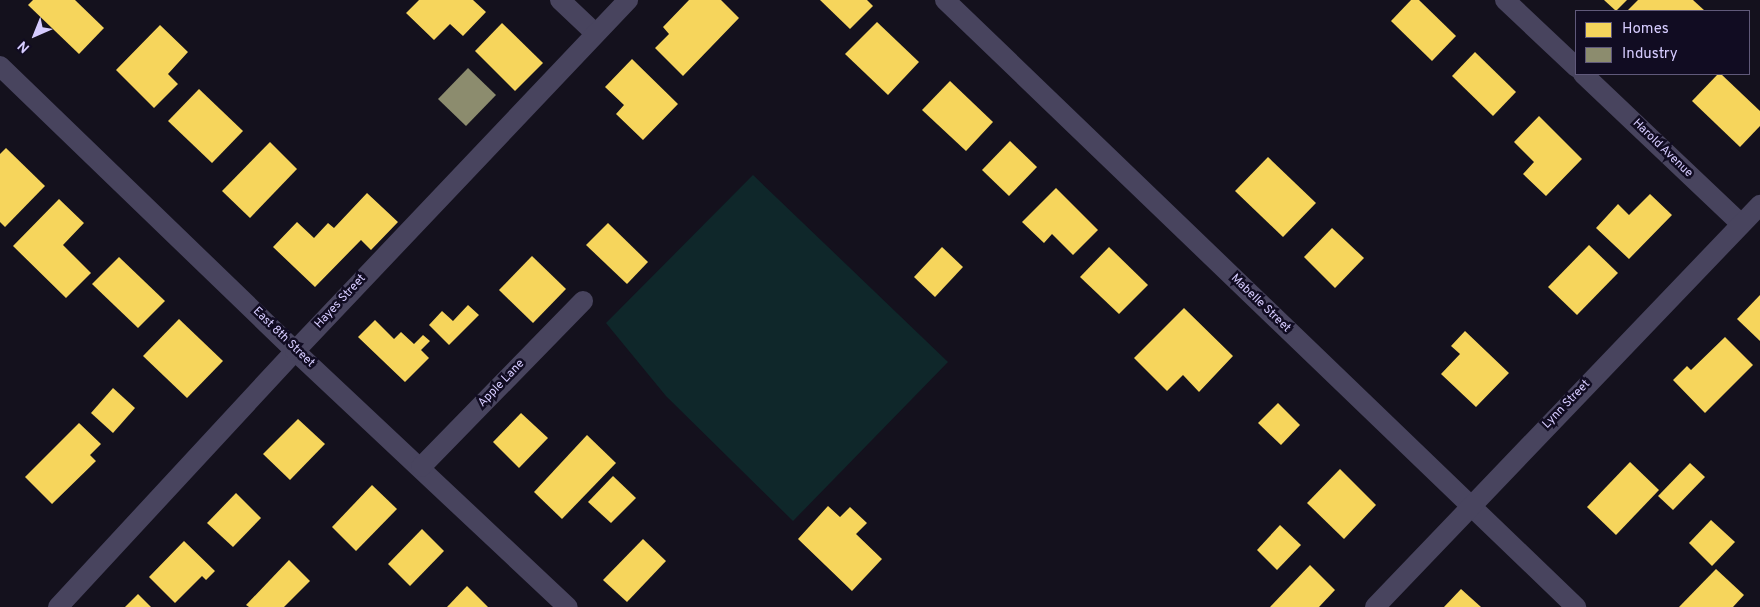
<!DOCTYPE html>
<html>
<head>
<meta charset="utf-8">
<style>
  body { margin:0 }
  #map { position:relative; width:1760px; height:607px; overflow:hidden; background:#14111d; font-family:Overpass,sans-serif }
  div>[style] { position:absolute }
  .green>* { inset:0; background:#0f272a }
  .homes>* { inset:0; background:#f6d55c }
  .industry>* { inset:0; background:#8c8c6e }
  .minor>* { height:20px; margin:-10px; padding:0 10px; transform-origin:10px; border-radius:10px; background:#48445e }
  span { translate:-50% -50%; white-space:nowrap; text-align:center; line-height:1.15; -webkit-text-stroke:5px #110c22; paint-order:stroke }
  .street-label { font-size:12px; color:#d6ccff }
  .legend { position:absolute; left:1575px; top:10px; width:175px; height:65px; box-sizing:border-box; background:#110c22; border:1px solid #60597a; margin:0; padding:6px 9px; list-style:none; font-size:15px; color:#d6ccff }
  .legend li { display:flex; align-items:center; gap:10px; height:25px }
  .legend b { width:25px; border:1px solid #60597a }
  .north { position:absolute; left:10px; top:10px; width:50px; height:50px; -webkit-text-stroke:4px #110c22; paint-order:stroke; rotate:224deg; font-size:14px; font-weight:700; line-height:20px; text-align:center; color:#d6ccff }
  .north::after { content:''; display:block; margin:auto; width:18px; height:22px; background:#d6ccff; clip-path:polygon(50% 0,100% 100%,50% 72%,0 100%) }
</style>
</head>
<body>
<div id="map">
  <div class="green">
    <div style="clip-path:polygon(753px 175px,948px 362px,793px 521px,666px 396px,606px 323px)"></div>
  </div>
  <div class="homes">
    <div style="clip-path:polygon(33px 0,75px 0,104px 28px,79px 54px,28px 5px)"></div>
    <div style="clip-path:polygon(419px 0,473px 0,486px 12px,463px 36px,450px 24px,434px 40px,406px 13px)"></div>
    <div style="clip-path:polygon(689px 0,721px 0,739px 18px,683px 76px,655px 48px,669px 34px,663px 27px)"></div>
    <div style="clip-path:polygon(820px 0,867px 0,873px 6px,850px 29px)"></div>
    <div style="clip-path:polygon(1411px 0,1419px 0,1456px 36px,1432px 61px,1391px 21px)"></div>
    <div style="clip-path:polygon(1604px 0,1627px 0,1616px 11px)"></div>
    <div style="clip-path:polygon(1638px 0,1693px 0,1705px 11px,1627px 11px)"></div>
    <div style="clip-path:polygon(877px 22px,919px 62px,888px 95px,845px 54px)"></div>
    <div style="clip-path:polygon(502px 23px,543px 63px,515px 91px,475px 51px)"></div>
    <div style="clip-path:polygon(160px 25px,188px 52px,168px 74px,178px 84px,154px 108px,116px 70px)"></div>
    <div style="clip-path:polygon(1475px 52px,1516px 92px,1493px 116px,1452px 76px)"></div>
    <div style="clip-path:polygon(632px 59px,678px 104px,643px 140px,616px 114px,624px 105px,605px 87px)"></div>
    <div style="clip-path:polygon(1718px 74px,1721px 74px,1760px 111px,1760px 126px,1740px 147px,1692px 101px)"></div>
    <div style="clip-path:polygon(950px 81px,993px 122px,966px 151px,922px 110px)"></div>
    <div style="clip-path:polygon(199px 89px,243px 131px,212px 163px,168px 121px)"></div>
    <div style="clip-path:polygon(1539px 116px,1582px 159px,1546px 196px,1523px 174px,1534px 162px,1514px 142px)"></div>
    <div style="clip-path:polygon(1010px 141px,1037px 167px,1009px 196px,982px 170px)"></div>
    <div style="clip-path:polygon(270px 142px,297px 169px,250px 218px,222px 191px)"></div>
    <div style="clip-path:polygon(6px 148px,45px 186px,5px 227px,0 222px,0 154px)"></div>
    <div style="clip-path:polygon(1268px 157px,1316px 203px,1283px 237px,1235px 191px)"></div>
    <div style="clip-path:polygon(1056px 188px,1098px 230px,1073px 255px,1052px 234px,1044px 243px,1022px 222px)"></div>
    <div style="clip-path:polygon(367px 193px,398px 222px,371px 250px,361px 240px,315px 287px,273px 247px,297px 222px,314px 238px,328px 223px,334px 228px)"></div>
    <div style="clip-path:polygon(1650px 194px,1672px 215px,1629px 259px,1596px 228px,1618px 204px,1629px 215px)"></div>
    <div style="clip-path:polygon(59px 199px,84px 223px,63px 245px,91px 273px,66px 298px,13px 246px)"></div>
    <div style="clip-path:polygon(608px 223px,648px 262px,627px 284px,586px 245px)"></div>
    <div style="clip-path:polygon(1332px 228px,1364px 258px,1335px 288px,1304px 257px)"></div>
    <div style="clip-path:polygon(1589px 245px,1618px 273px,1577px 315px,1548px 287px)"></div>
    <div style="clip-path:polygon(942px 247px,963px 267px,935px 297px,914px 277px)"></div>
    <div style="clip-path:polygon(1109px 247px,1148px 285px,1119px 314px,1080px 277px)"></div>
    <div style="clip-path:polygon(532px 256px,566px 289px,533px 323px,499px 290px)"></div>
    <div style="clip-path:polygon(119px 257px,165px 301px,138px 328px,92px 284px)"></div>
    <div style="clip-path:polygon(1760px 295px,1760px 341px,1737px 319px)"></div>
    <div style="clip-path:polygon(468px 305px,479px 315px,449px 345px,429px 325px,442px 311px,453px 321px)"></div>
    <div style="clip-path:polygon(1184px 308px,1233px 356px,1199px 392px,1183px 375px,1167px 391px,1134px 358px)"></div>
    <div style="clip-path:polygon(179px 319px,223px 361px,187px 398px,143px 356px)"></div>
    <div style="clip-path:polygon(375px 320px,394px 339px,401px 332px,414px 344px,423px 335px,430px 341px,421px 350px,429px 358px,405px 382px,358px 337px)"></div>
    <div style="clip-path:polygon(1465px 331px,1509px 373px,1476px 407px,1441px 374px,1460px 354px,1451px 346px)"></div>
    <div style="clip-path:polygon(1725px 337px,1753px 365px,1705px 413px,1673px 380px,1687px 366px,1691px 370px)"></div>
    <div style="clip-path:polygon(113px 388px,135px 408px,113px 433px,91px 413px)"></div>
    <div style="clip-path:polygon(1278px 403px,1300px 425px,1281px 445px,1258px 423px)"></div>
    <div style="clip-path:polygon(521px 413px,548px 438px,519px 468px,493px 442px)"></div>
    <div style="clip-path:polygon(298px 419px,325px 444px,290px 480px,263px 454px)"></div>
    <div style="clip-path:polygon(79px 423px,101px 444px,90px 455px,96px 461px,52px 504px,25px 477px)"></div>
    <div style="clip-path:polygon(587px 435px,616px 463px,562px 519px,534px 492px)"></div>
    <div style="clip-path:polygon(1630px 462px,1659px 490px,1616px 535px,1587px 507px)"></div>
    <div style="clip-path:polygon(1690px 463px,1705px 477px,1673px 510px,1658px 496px)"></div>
    <div style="clip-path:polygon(1340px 469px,1376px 505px,1344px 539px,1307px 503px)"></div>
    <div style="clip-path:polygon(613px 476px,636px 498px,611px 523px,588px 502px)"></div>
    <div style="clip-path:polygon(372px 485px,397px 509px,356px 551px,332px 527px)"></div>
    <div style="clip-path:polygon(236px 493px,261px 518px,233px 547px,207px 523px)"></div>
    <div style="clip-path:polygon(828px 506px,840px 517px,850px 507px,867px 523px,856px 534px,882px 559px,852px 591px,798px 539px)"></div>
    <div style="clip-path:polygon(1711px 520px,1735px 542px,1712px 566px,1689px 543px)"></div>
    <div style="clip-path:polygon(1280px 525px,1301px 545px,1277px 570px,1257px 550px)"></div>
    <div style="clip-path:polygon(422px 529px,444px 551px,410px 586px,388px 564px)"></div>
    <div style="clip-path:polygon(643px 539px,666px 561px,627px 602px,603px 580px)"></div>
    <div style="clip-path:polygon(184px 541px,215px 571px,206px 580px,202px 576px,175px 603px,149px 577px)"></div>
    <div style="clip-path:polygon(289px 560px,310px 581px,284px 607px,249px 607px,246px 605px)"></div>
    <div style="clip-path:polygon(1310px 565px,1335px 590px,1319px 607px,1270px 607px)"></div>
    <div style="clip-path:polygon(1716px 569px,1744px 595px,1733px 607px,1679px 607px)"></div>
    <div style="clip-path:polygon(467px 586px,488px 607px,447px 607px)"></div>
    <div style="clip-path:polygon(1461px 589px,1481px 607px,1444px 607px)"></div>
    <div style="clip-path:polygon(138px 594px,151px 607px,125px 607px)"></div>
  </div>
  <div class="industry">
    <div style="clip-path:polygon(468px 68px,496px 95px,466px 126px,438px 99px)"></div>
  </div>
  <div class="minor">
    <div style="left:560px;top:0;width:48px;rotate:43.3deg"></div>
    <div style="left:945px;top:0;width:876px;rotate:43.89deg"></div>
    <div style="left:1505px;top:0;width:98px;rotate:43.3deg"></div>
    <div style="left:0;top:66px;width:410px;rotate:44deg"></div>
    <div style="left:295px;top:351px;width:374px;rotate:43.2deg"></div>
    <div style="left:1583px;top:74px;width:218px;rotate:43.5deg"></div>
    <div style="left:421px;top:467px;width:232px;rotate:-45.7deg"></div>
    <div style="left:58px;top:607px;width:349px;rotate:-47.2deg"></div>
    <div style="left:295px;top:351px;width:484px;rotate:-46.5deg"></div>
    <div style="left:1375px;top:607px;width:557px;rotate:-46.24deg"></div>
  </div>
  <div class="street-label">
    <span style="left:1662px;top:149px;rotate:44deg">Harold Avenue</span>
    <span style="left:341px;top:302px;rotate:-47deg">Hayes Street</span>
    <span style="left:1260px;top:304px;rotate:44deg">Mabelle Street</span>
    <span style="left:283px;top:338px;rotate:44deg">East 8th Street</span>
    <span style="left:502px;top:384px;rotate:-46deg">Apple Lane</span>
    <span style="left:1567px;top:405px;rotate:-46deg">Lynn Street</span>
  </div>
  <ul class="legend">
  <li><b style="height:14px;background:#f6d55c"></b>Homes</li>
  <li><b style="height:14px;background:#8c8c6e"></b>Industry</li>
  </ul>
  <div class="north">N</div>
</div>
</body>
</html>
